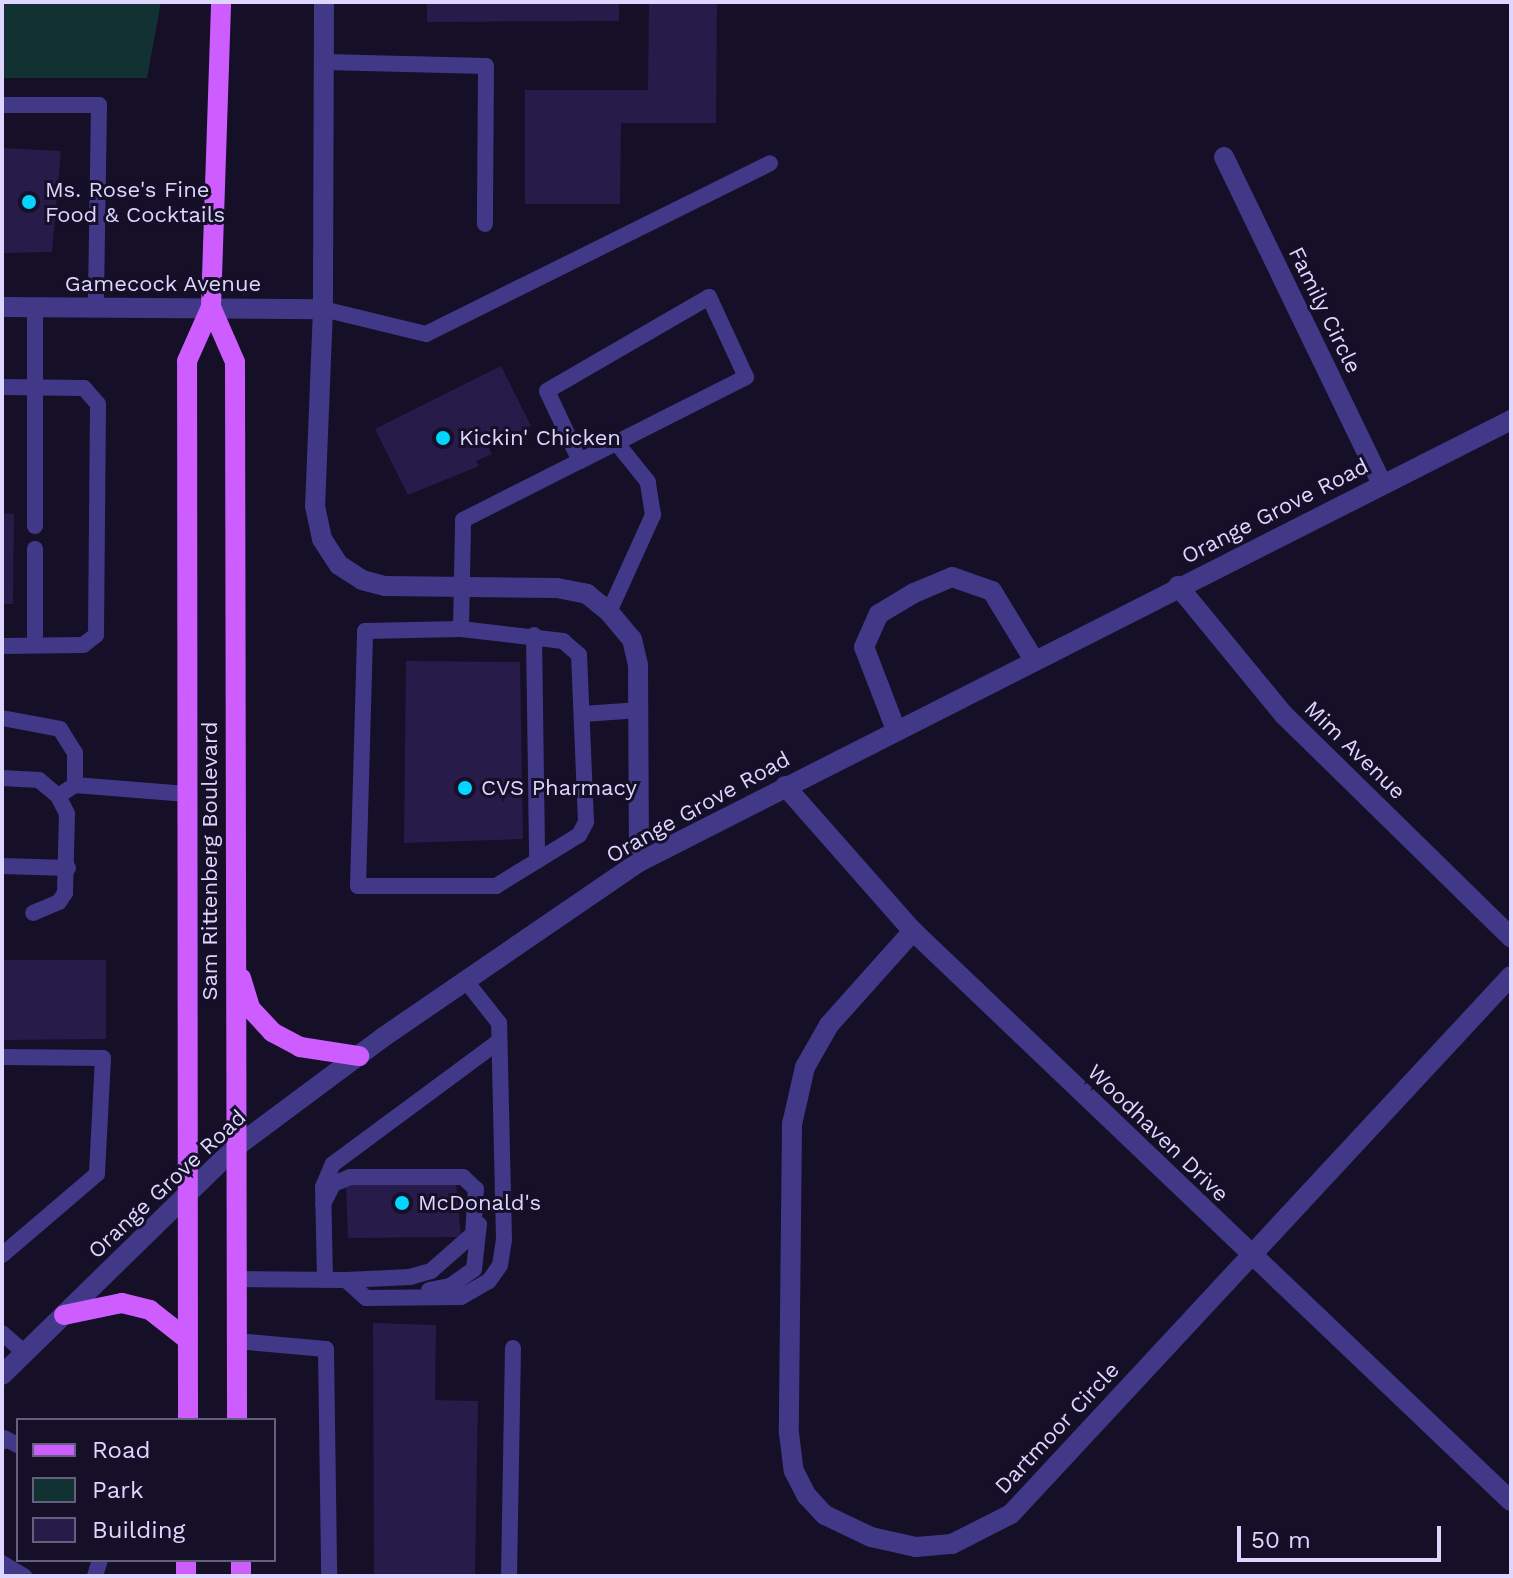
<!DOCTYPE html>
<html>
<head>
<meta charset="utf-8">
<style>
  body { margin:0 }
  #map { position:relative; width:1513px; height:1578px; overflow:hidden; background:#150f28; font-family:"Work Sans",sans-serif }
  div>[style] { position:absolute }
  .green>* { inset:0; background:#123132 }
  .building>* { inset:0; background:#271b4a }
  .service>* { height:16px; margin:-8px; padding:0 8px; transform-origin:8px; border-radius:8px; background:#413988 }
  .minor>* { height:20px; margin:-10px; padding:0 10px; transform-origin:10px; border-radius:10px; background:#413988 }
  .tertiary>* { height:20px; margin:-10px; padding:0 10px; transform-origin:10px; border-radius:10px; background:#413988 }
  .primary>* { height:20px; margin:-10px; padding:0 10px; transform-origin:10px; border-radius:10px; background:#cd5dff }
  .dots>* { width:22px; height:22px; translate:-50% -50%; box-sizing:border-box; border:4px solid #150f28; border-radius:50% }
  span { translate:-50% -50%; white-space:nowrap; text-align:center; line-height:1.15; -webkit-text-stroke:6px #150f28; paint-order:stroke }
  .poi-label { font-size:22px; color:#ded6ff }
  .left { translate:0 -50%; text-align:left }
  .street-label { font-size:22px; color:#ded6ff }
  .frame { position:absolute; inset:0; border:4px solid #ded6ff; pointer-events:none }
  .legend { position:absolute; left:16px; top:1418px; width:260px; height:144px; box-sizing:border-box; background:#150f28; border:2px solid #655f7e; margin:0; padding:10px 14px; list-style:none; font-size:24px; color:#ded6ff }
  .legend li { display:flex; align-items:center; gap:16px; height:40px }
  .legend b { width:40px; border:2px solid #655f7e }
  .scale { position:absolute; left:1237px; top:1526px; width:204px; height:36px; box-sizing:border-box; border:4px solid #ded6ff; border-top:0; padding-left:10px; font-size:24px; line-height:28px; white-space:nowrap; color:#ded6ff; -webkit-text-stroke:6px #150f28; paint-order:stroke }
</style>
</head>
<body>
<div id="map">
  <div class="green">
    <div style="clip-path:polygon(2px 2px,161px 2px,147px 78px,2px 78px)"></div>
  </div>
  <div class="building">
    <div style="clip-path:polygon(427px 2px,619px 2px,619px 21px,427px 22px)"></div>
    <div style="clip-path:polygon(649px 2px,717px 2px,716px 123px,621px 123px,620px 204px,525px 204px,525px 90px,648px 90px)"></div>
    <div style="clip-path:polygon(2px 148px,61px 151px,52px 252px,2px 253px)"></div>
    <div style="clip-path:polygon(501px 366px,531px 426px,488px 447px,492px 454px,476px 461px,479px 466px,408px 495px,375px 429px)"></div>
    <div style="clip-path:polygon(2px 513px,14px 514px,13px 604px,2px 604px)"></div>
    <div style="clip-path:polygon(406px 661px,520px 662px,523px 839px,404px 843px)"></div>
    <div style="clip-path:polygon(2px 960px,106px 960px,106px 1039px,2px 1040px)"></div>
    <div style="clip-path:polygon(456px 1182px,461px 1237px,348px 1238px,346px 1184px)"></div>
    <div style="clip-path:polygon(373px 1323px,436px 1325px,435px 1400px,478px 1401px,475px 1576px,374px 1576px)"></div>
  </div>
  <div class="service">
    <div style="left:324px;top:62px;width:162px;rotate:1.4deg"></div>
    <div style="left:486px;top:66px;width:158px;rotate:90.4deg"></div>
    <div style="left:2px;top:105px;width:97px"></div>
    <div style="left:99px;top:105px;width:202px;rotate:90.9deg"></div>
    <div style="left:35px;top:307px;width:219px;rotate:90deg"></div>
    <div style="left:323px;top:309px;width:106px;rotate:13.6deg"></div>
    <div style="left:426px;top:334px;width:384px;rotate:-26.4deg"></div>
    <div style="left:2px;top:387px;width:82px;rotate:0.7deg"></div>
    <div style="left:84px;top:388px;width:21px;rotate:49deg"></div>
    <div style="left:98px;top:404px;width:231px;rotate:90.5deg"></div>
    <div style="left:96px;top:635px;width:16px;rotate:142deg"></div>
    <div style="left:83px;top:645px;width:81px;rotate:179.3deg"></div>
    <div style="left:35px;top:549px;width:96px;rotate:90deg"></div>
    <div style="left:609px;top:612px;width:107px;rotate:-65.6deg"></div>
    <div style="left:653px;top:515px;width:33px;rotate:-99deg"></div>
    <div style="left:648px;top:482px;width:51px;rotate:-128.7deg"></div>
    <div style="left:461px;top:629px;width:103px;rotate:6.7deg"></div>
    <div style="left:563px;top:641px;width:21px;rotate:41deg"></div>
    <div style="left:579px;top:655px;width:167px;rotate:87.6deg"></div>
    <div style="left:586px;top:822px;width:15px;rotate:118deg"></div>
    <div style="left:579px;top:835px;width:97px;rotate:148.4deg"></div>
    <div style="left:496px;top:886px;width:138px;rotate:180deg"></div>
    <div style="left:358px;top:886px;width:255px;rotate:-88.4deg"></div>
    <div style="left:365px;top:631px;width:96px;rotate:-1.2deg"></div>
    <div style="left:461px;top:629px;width:109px;rotate:-88.9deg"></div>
    <div style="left:463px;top:520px;width:131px;rotate:-26.8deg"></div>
    <div style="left:580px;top:461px;width:186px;rotate:-26.8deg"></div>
    <div style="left:746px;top:377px;width:88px;rotate:-114.8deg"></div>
    <div style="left:709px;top:297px;width:187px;rotate:149.9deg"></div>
    <div style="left:547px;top:391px;width:77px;rotate:64.8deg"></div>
    <div style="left:534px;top:635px;width:226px;rotate:89.2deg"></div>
    <div style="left:584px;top:714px;width:55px;rotate:-4.2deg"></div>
    <div style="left:2px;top:718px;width:59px;rotate:10.7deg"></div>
    <div style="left:60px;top:729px;width:28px;rotate:58deg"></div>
    <div style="left:75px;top:753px;width:32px;rotate:90deg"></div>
    <div style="left:2px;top:778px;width:37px;rotate:3deg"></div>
    <div style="left:39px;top:780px;width:25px;rotate:40deg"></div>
    <div style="left:58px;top:796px;width:20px;rotate:63deg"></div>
    <div style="left:67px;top:814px;width:79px;rotate:91.5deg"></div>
    <div style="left:65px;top:893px;width:11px;rotate:124deg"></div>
    <div style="left:59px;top:902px;width:28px;rotate:157deg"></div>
    <div style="left:58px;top:796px;width:20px;rotate:-33deg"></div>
    <div style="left:75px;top:785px;width:112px;rotate:4.6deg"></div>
    <div style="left:2px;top:866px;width:66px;rotate:1.7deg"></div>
    <div style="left:2px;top:1057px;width:101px;rotate:0.6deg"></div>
    <div style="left:103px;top:1058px;width:116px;rotate:93deg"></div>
    <div style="left:97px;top:1174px;width:125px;rotate:139.5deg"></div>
    <div style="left:323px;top:1204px;width:22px;rotate:-63deg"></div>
    <div style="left:333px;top:1184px;width:18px;rotate:-22deg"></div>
    <div style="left:350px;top:1177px;width:113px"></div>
    <div style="left:463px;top:1177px;width:18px;rotate:43deg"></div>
    <div style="left:476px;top:1189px;width:45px;rotate:93.8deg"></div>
    <div style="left:473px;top:1234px;width:56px;rotate:138.6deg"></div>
    <div style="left:431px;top:1271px;width:22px;rotate:164deg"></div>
    <div style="left:410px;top:1277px;width:64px;rotate:177.3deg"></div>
    <div style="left:235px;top:1279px;width:111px;rotate:0.5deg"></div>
    <div style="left:346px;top:1280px;width:27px;rotate:42deg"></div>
    <div style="left:366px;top:1298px;width:95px;rotate:-0.6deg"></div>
    <div style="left:461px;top:1297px;width:32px;rotate:-30deg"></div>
    <div style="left:489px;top:1281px;width:19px;rotate:-55deg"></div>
    <div style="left:500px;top:1265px;width:25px;rotate:-81deg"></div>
    <div style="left:504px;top:1240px;width:217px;rotate:-91.3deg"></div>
    <div style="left:499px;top:1023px;width:53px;rotate:-128.2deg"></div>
    <div style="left:325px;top:1280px;width:93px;rotate:-91.2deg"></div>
    <div style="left:323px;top:1187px;width:25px;rotate:-67deg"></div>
    <div style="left:333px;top:1164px;width:207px;rotate:-36.5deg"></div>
    <div style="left:429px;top:1290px;width:21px;rotate:-11deg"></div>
    <div style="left:450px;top:1286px;width:29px;rotate:-35deg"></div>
    <div style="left:474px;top:1269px;width:45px;rotate:-83.7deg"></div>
    <div style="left:2px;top:1333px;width:30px;rotate:41deg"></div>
    <div style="left:236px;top:1341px;width:90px;rotate:5.1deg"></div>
    <div style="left:326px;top:1349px;width:227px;rotate:89.2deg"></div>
    <div style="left:2px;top:1442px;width:4px;rotate:-63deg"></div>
    <div style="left:4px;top:1438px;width:16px;rotate:27deg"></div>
    <div style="left:2px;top:1563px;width:26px;rotate:31deg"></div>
    <div style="left:95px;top:1576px;width:17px;rotate:-73deg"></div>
    <div style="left:509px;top:1576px;width:228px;rotate:-89deg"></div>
  </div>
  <div class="minor">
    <div style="left:324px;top:2px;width:307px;rotate:90.2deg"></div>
    <div style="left:323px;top:309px;width:197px;rotate:92.3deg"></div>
    <div style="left:315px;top:506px;width:34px;rotate:78deg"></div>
    <div style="left:322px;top:539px;width:31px;rotate:57deg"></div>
    <div style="left:339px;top:565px;width:27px;rotate:33deg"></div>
    <div style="left:362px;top:580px;width:24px;rotate:15deg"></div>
    <div style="left:385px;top:586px;width:172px;rotate:0.7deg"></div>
    <div style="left:557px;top:588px;width:31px;rotate:11deg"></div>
    <div style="left:587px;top:594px;width:28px;rotate:39deg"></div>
    <div style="left:609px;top:612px;width:35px;rotate:50deg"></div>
    <div style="left:632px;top:639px;width:28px;rotate:77deg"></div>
    <div style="left:638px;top:666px;width:196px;rotate:89.7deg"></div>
    <div style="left:1224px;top:157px;width:363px;rotate:64.2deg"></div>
    <div style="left:2px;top:307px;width:321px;rotate:0.4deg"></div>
    <div style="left:1178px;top:586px;width:167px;rotate:50.6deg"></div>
    <div style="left:1284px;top:715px;width:318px;rotate:44.4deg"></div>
    <div style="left:896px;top:730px;width:89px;rotate:-111.1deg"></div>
    <div style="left:864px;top:647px;width:36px;rotate:-66deg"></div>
    <div style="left:879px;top:614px;width:41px;rotate:-31deg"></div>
    <div style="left:914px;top:593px;width:41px;rotate:-22.8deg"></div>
    <div style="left:952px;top:577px;width:42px;rotate:19.3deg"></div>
    <div style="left:992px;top:591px;width:81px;rotate:58.7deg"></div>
    <div style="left:785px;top:786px;width:193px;rotate:48.6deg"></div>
    <div style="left:913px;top:931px;width:826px;rotate:43.63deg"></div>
    <div style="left:913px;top:931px;width:126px;rotate:131.8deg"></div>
    <div style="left:829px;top:1025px;width:48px;rotate:119.7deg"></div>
    <div style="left:805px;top:1067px;width:58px;rotate:102.8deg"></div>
    <div style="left:792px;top:1124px;width:309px;rotate:90.6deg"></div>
    <div style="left:789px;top:1433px;width:38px;rotate:83deg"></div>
    <div style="left:794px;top:1471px;width:28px;rotate:63deg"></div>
    <div style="left:807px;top:1496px;width:26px;rotate:47deg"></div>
    <div style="left:825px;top:1515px;width:51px;rotate:25.6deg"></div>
    <div style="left:871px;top:1537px;width:46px;rotate:12.5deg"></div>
    <div style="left:916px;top:1547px;width:36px;rotate:-5deg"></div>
    <div style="left:952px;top:1544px;width:66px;rotate:-27deg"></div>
    <div style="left:1011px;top:1514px;width:734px;rotate:-47.1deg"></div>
  </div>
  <div class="tertiary">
    <div style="left:2px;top:1375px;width:327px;rotate:-44.3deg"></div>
    <div style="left:236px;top:1147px;width:182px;rotate:-36.7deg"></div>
    <div style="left:382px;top:1038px;width:311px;rotate:-34.4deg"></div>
    <div style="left:639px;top:862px;width:978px;rotate:-26.88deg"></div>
  </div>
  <div class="primary">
    <div style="left:211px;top:307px;width:60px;rotate:66.4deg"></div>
    <div style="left:235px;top:362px;width:1058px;rotate:89.89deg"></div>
    <div style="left:241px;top:978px;width:31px;rotate:73deg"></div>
    <div style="left:250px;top:1008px;width:33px;rotate:47deg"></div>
    <div style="left:272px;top:1032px;width:32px;rotate:28deg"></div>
    <div style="left:300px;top:1047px;width:60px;rotate:8.7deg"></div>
    <div style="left:64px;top:1315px;width:59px;rotate:-11.7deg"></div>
    <div style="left:122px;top:1303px;width:29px;rotate:14deg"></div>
    <div style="left:150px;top:1310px;width:48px;rotate:38.3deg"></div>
    <div style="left:188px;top:1420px;width:1059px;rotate:-90.05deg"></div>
    <div style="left:187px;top:361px;width:59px;rotate:-66deg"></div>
    <div style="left:211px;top:307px;width:305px;rotate:-88.1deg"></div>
    <div style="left:241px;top:1560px;width:16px;rotate:90deg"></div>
    <div style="left:186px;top:1576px;width:16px;rotate:-90deg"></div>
  </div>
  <div class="dots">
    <div style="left:29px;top:202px;background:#02d5ff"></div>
    <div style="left:443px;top:438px;background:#02d5ff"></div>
    <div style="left:465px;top:788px;background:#02d5ff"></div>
    <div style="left:402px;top:1203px;background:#02d5ff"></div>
  </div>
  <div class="poi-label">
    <span class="left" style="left:45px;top:202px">Ms. Rose's Fine<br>Food &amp; Cocktails</span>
    <span class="left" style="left:459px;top:438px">Kickin' Chicken</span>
    <span class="left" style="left:481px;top:788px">CVS Pharmacy</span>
    <span class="left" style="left:418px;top:1203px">McDonald's</span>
  </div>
  <div class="street-label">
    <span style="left:163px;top:284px">Gamecock Avenue</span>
    <span style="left:1325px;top:310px;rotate:64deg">Family Circle</span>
    <span style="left:1275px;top:511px;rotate:-27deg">Orange Grove Road</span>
    <span style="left:1355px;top:750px;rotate:44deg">Mim Avenue</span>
    <span style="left:698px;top:807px;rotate:-29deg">Orange Grove Road</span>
    <span style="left:210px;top:861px;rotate:-90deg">Sam Rittenberg Boulevard</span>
    <span style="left:1158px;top:1133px;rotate:44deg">Woodhaven Drive</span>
    <span style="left:167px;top:1184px;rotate:-43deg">Orange Grove Road</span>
    <span style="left:1057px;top:1428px;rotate:-47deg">Dartmoor Circle</span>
  </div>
  <div class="frame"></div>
  <ul class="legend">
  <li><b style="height:10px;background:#cd5dff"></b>Road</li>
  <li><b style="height:22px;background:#123132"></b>Park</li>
  <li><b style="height:22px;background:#271b4a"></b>Building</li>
  </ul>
  <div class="scale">50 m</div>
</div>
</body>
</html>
